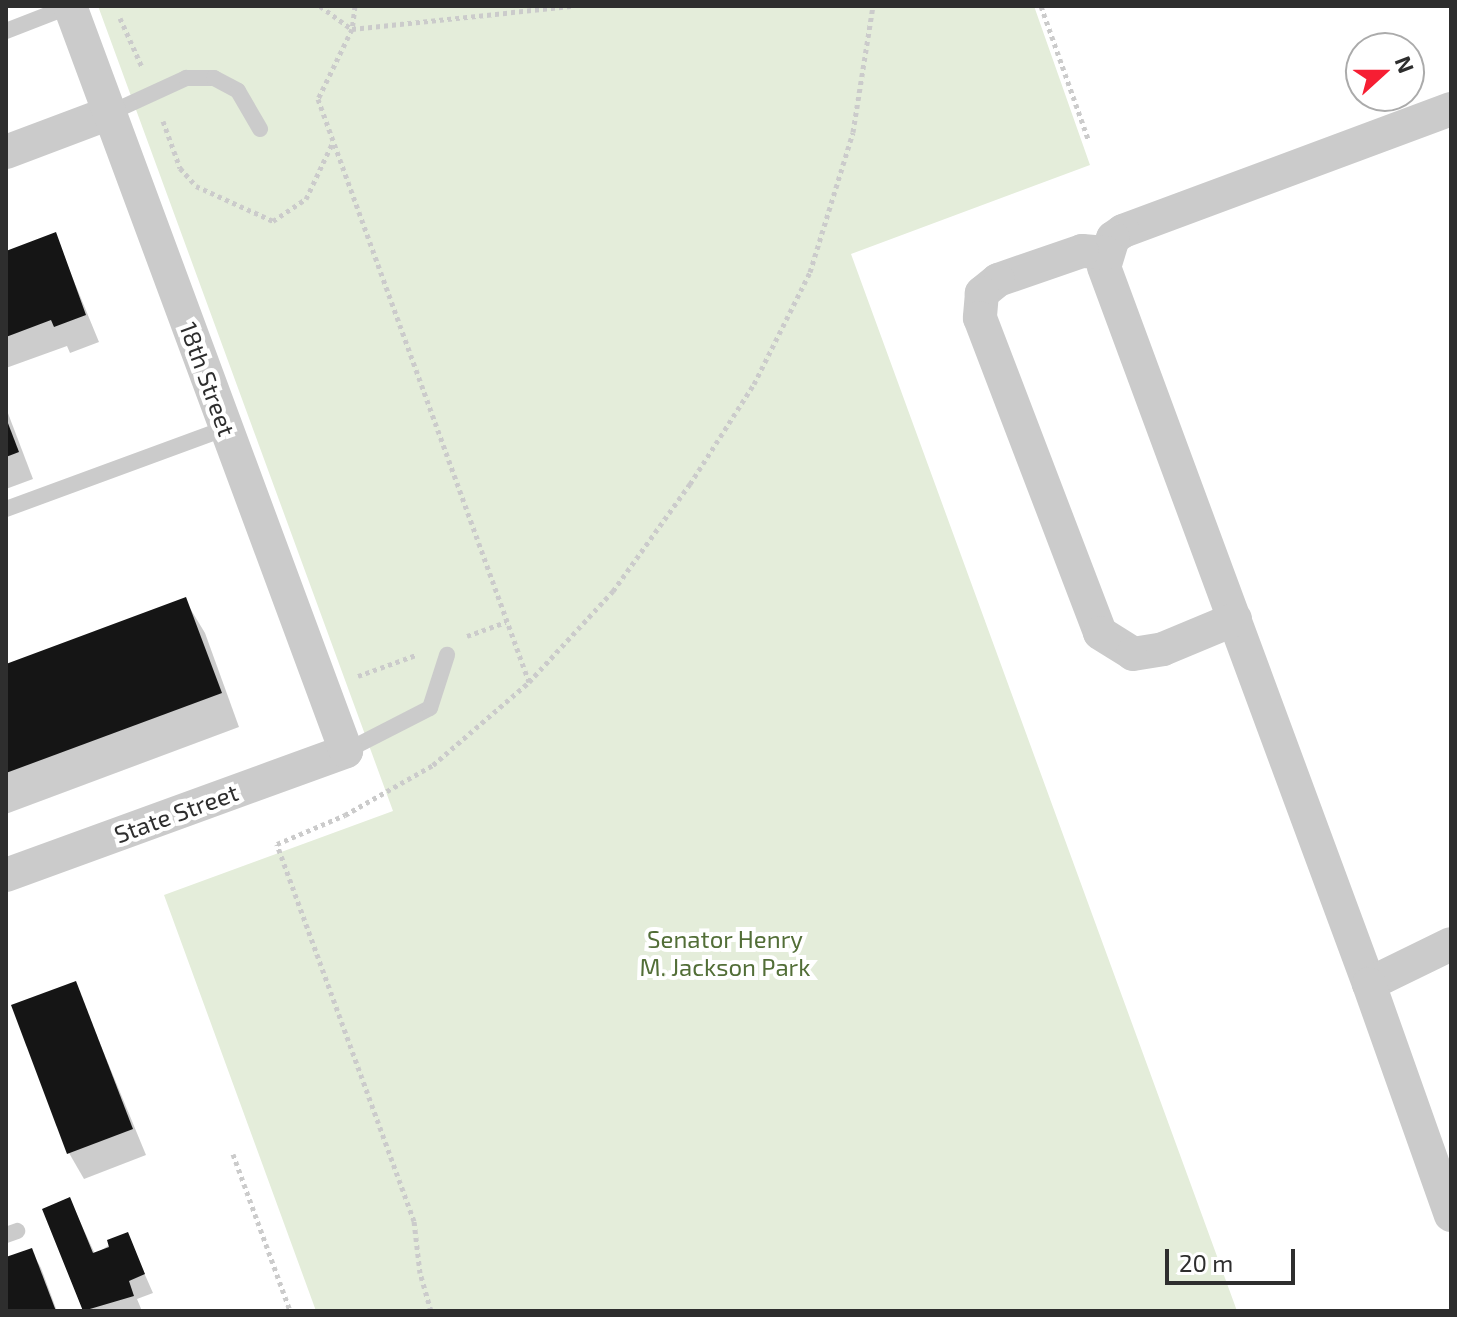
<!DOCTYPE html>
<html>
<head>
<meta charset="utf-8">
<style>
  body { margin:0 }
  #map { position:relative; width:1457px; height:1317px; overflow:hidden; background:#fff; font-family:"Exo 2",sans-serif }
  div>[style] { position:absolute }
  .green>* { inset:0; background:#e4edda }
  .shadow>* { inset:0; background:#0003 }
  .building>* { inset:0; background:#151515 }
  .path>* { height:5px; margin-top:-2.5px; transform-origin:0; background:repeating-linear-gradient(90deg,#cbcbcb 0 4px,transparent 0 8px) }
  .lane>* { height:16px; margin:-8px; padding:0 8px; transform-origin:8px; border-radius:8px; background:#cbcbcb }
  .street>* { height:34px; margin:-17px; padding:0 17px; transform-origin:17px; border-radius:17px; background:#cbcbcb }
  span { translate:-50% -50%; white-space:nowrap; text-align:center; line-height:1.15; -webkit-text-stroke:8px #fff; paint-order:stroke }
  .street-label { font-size:24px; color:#2e2e2e }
  .park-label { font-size:24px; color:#526e37 }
  .frame { position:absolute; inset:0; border:8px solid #2e2e2e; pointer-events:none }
  .north { position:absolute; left:1345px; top:32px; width:80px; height:80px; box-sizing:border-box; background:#fff; border:2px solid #ababab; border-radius:50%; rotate:69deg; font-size:22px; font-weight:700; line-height:32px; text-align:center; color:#2e2e2e }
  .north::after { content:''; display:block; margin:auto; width:28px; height:36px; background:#f61e33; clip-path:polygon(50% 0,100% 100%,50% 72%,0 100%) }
  .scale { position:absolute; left:1165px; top:1249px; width:130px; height:36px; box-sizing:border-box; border:4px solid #2e2e2e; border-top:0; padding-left:10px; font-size:24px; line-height:28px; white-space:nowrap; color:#2e2e2e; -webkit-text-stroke:6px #fff; paint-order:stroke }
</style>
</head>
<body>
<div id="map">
  <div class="green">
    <div style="clip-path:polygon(98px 6px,1034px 6px,1090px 165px,851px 254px,1237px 1311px,316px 1311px,164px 895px,393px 811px)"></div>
  </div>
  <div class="shadow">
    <div style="clip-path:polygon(55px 235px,99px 342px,70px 353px,67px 346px,6px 368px,6px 253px)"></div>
    <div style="clip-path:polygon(6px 408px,33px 479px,6px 489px)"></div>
    <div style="clip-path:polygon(185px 600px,205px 633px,239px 727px,6px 814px,6px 666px)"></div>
    <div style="clip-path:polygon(75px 983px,146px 1155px,84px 1179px,69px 1153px)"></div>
    <div style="clip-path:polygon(70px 1200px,95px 1254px,127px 1234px,153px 1293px,137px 1299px,142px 1311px,85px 1311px,45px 1210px)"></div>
    <div style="clip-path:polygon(31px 1250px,41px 1268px,57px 1311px,10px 1311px,6px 1260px)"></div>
  </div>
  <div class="building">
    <div style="clip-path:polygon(56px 232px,86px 315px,54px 327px,51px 320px,6px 337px,6px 251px)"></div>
    <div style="clip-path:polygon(6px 418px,19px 452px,6px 457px)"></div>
    <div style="clip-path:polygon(186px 597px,222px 693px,6px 773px,6px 664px)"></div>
    <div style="clip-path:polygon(76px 981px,133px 1129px,67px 1154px,11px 1005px)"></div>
    <div style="clip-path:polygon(70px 1197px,93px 1253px,109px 1247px,107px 1240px,128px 1232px,145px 1274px,129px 1281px,134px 1296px,83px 1311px,42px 1209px)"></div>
    <div style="clip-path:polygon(32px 1248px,56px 1311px,8px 1311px,6px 1257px)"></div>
  </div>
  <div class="path">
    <div style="left:320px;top:6px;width:39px;rotate:36deg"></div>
    <div style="left:352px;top:29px;width:220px;rotate:-6deg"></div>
    <div style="left:355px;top:6px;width:23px;rotate:97deg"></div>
    <div style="left:352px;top:29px;width:78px;rotate:115.9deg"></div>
    <div style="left:318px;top:99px;width:620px;rotate:70.1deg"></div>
    <div style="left:1041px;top:6px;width:141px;rotate:70.5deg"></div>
    <div style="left:120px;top:18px;width:54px;rotate:65.8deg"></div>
    <div style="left:163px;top:121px;width:50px;rotate:70.1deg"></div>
    <div style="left:180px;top:168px;width:24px;rotate:48deg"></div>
    <div style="left:196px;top:186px;width:85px;rotate:24.4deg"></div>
    <div style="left:273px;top:221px;width:40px;rotate:-34deg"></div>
    <div style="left:306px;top:199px;width:63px;rotate:-64.7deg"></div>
    <div style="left:467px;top:636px;width:41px;rotate:-19.7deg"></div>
    <div style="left:358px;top:676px;width:62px;rotate:-19.9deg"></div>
    <div style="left:233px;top:1154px;width:167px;rotate:70deg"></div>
    <div style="left:431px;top:1311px;width:40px;rotate:-106deg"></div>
    <div style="left:420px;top:1273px;width:52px;rotate:-96.6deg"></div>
    <div style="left:414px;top:1221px;width:401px;rotate:-110deg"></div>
    <div style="left:277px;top:844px;width:74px;rotate:-23.1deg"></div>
    <div style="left:345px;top:815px;width:101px;rotate:-29.6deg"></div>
    <div style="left:433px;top:765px;width:127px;rotate:-40.8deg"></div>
    <div style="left:529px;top:682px;width:124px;rotate:-47.3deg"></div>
    <div style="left:613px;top:591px;width:132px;rotate:-54.3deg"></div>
    <div style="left:690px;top:484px;width:119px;rotate:-57.4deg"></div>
    <div style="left:754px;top:384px;width:125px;rotate:-63.4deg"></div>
    <div style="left:810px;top:272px;width:146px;rotate:-72.9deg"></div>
    <div style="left:853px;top:132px;width:128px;rotate:-81deg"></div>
  </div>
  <div class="lane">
    <div style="left:6px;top:31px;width:69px;rotate:-21.3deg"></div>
    <div style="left:110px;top:113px;width:84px;rotate:-24.7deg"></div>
    <div style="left:186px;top:78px;width:28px"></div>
    <div style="left:214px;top:78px;width:27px;rotate:28deg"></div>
    <div style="left:238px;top:91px;width:44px;rotate:59.9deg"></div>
    <div style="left:6px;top:509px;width:234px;rotate:-20.2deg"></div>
    <div style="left:346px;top:751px;width:94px;rotate:-27.1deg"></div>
    <div style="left:430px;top:708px;width:56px;rotate:-72.2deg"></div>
    <div style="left:6px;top:1235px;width:12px;rotate:-20deg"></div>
  </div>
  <div class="street">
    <div style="left:1451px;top:109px;width:350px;rotate:159.6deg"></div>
    <div style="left:1123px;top:231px;width:12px;rotate:145deg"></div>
    <div style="left:1113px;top:238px;width:30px;rotate:107deg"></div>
    <div style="left:1104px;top:267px;width:764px;rotate:69.72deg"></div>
    <div style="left:1369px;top:984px;width:91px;rotate:-26deg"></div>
    <div style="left:6px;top:152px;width:111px;rotate:-20.6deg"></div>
    <div style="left:1106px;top:253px;width:24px;rotate:-175deg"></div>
    <div style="left:1082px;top:251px;width:89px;rotate:161deg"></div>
    <div style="left:998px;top:280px;width:21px;rotate:141deg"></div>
    <div style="left:982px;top:293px;width:25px;rotate:95deg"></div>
    <div style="left:980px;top:318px;width:337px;rotate:69.1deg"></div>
    <div style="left:1100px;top:633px;width:39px;rotate:32deg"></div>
    <div style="left:1133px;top:654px;width:30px;rotate:-9deg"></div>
    <div style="left:1163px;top:649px;width:78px;rotate:-22.6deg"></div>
    <div style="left:6px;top:875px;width:362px;rotate:-20deg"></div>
    <div style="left:346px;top:751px;width:794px;rotate:-110.33deg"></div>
    <div style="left:1369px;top:984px;width:245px;rotate:70.5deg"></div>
  </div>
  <div class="street-label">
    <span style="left:208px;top:379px;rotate:70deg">18th Street</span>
    <span style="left:176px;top:813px;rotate:-20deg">State Street</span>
  </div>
  <div class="park-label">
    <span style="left:725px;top:953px">Senator Henry<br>M. Jackson Park</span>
  </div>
  <div class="frame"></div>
  <div class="north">N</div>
  <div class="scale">20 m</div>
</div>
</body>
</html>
